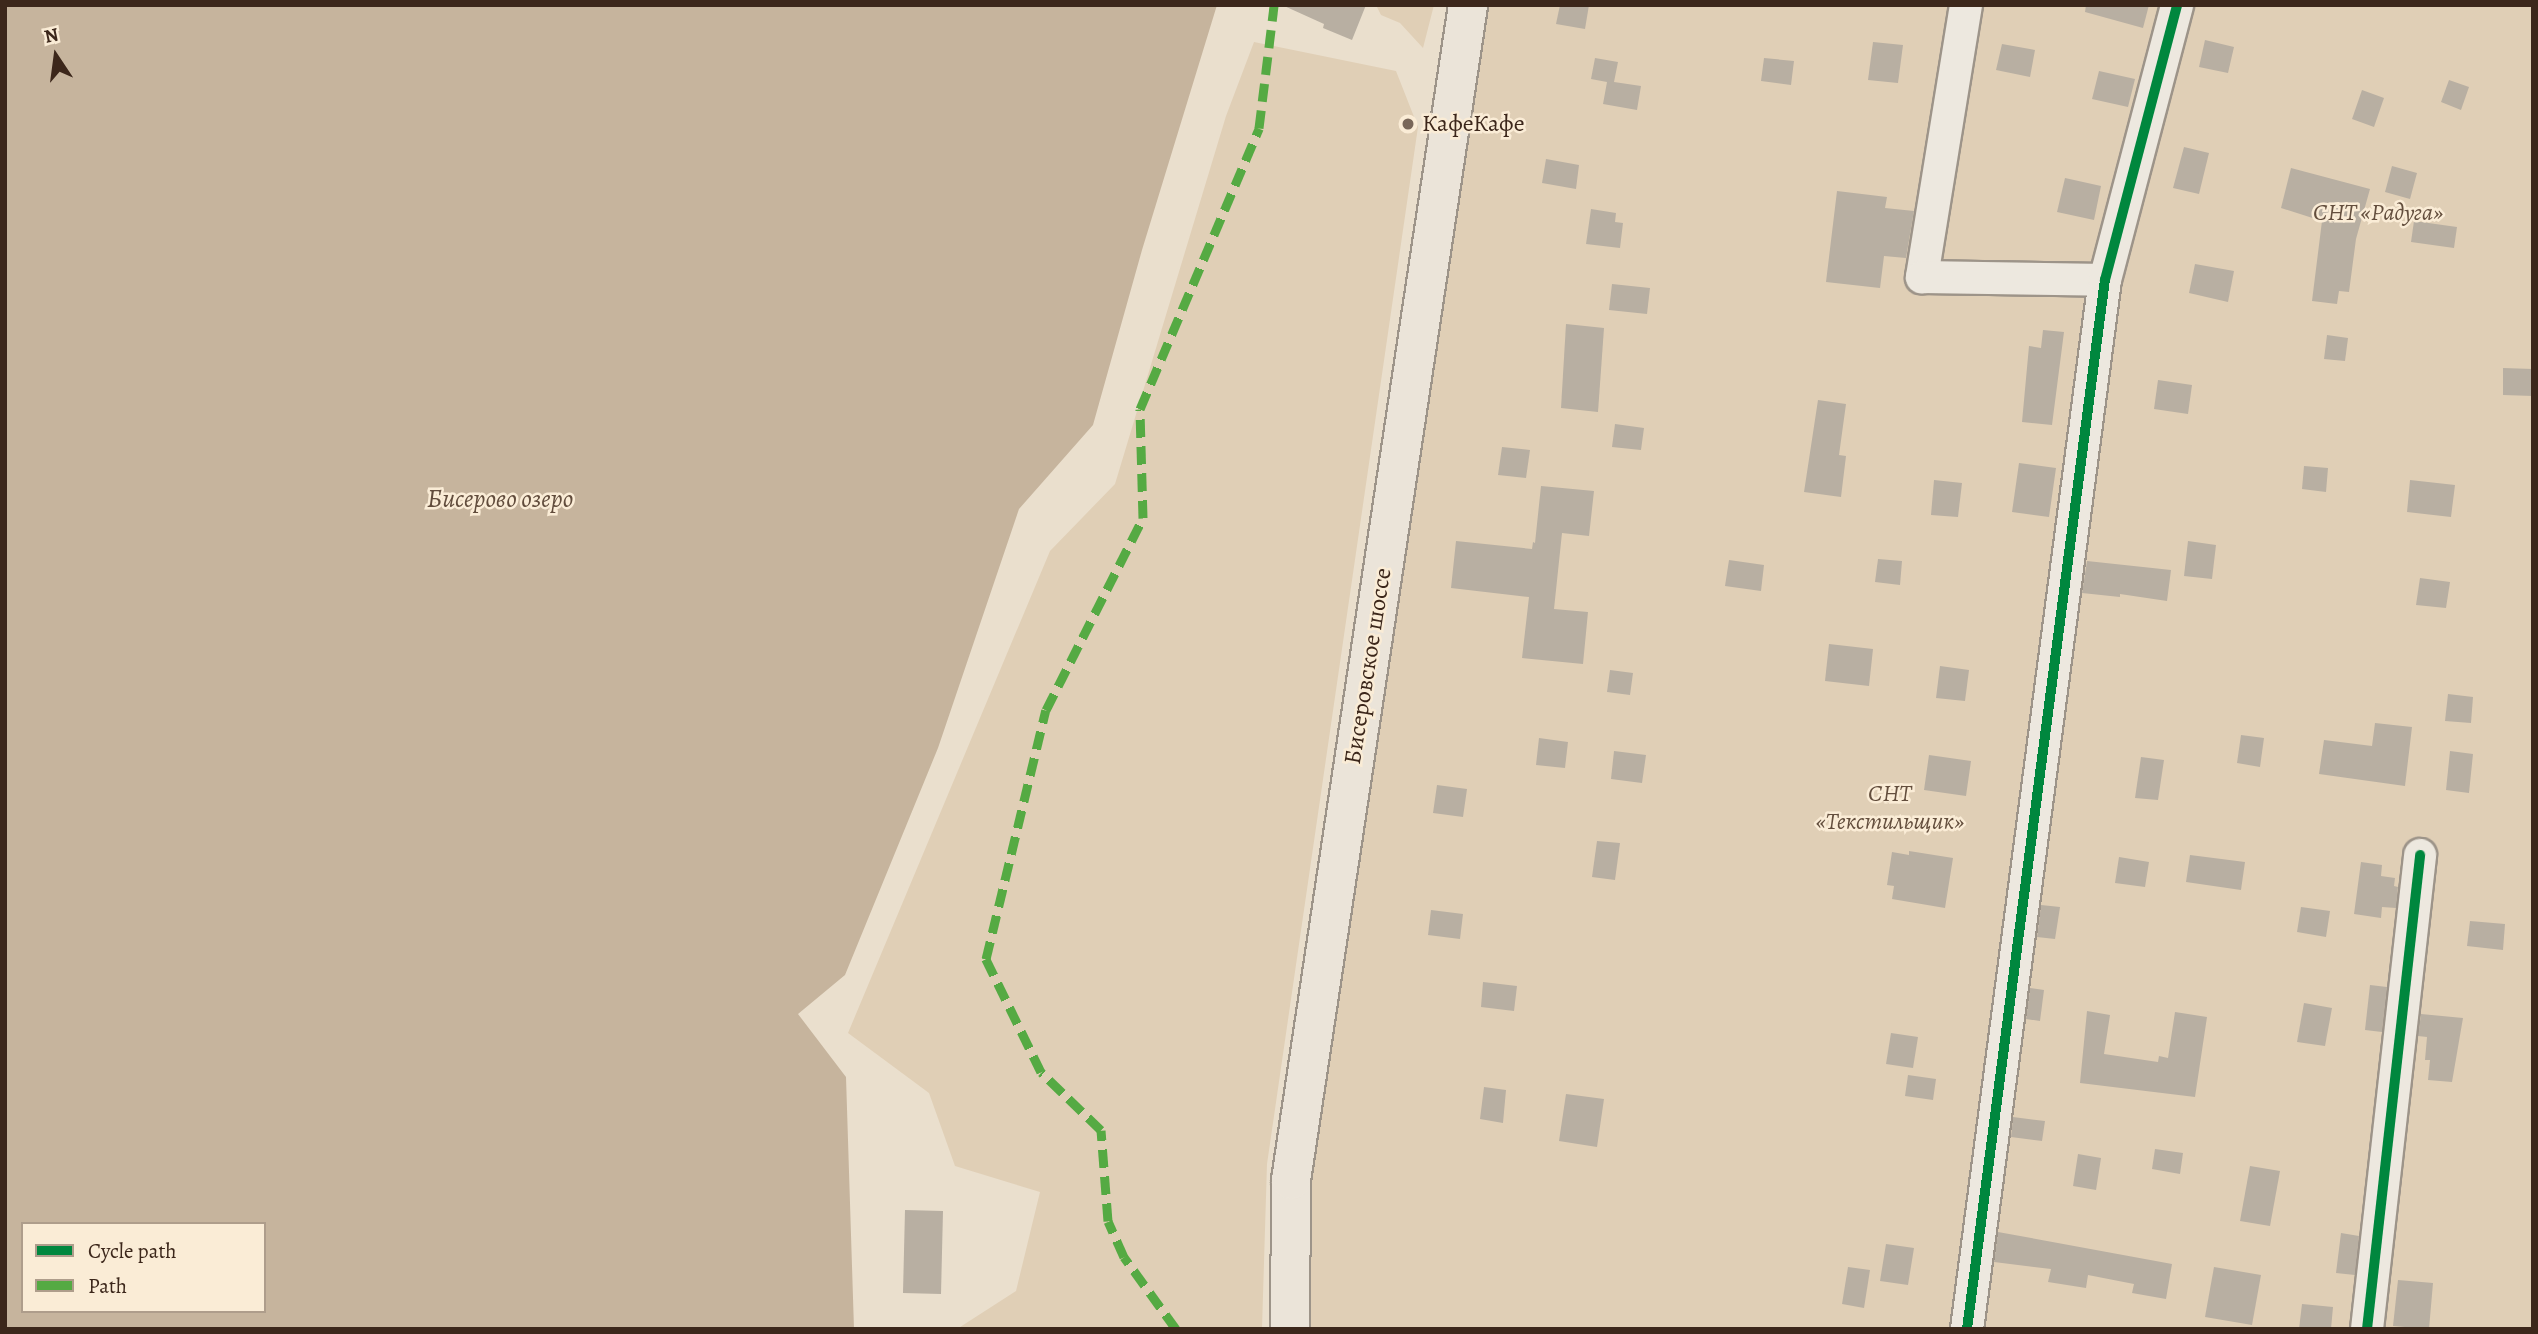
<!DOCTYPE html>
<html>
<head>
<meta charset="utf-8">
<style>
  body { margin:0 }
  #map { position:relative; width:2538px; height:1334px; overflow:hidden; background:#eadfcd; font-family:Alegreya,serif }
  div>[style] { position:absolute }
  .green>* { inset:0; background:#e0cfb6 }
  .water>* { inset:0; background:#c6b49d }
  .building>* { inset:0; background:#b8afa2 }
  .roads { filter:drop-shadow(2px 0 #9d9489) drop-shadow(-2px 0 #9d9489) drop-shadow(0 2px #9d9489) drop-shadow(0 -2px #9d9489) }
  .minor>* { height:32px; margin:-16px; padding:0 16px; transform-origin:16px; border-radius:16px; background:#ede8df }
  .major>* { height:38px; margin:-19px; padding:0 19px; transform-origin:19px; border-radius:19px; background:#ebe4d9 }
  .quiet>* { height:9px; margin-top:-4.5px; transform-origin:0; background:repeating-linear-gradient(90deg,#55aa43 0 18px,transparent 0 27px) }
  .cycleway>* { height:10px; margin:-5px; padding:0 5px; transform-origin:5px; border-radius:5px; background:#00873e }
  .dots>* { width:19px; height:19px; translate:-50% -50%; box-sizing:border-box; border:4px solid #faecd6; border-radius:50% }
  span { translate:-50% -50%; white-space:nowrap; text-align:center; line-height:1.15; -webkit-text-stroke:5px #faecd6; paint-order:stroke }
  .poi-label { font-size:24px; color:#3c271b }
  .left { translate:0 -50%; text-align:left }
  .park-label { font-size:24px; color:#634e3d; font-style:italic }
  .street-label { font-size:24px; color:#3c271b }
  .water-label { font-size:26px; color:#614c3c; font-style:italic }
  .frame { position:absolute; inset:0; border:7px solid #3c271b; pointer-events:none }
  .legend { position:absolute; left:21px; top:1222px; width:245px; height:91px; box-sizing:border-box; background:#faecd6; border:2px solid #ae9d8b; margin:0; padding:9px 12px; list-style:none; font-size:21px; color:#3c271b }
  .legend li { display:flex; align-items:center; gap:14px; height:35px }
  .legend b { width:35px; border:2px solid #ae9d8b }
  .north { position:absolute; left:21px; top:21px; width:70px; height:70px; -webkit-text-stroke:5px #faecd6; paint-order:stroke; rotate:347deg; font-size:19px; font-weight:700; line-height:28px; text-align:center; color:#3c271b }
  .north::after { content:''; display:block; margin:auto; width:24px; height:32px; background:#3c271b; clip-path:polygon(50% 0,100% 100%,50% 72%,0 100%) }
</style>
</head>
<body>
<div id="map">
  <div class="green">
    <div style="clip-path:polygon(1376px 5px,1434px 5px,1423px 48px,1400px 23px,1381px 15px)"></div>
    <div style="clip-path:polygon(1486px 5px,2533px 5px,2533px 1329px,1307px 1329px,1308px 1181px)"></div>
    <div style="clip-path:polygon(1254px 42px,1396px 71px,1418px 127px,1267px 1164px,1262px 1329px,957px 1329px,1016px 1291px,1040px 1192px,955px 1166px,929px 1093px,848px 1033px,1050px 551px,1115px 484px,1226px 116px)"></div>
  </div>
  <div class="water">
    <div style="clip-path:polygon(evenodd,5px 5px,1217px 5px,1142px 250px,1093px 425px,1019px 509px,938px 748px,845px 975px,798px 1014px,846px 1077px,854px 1329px,5px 1329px,5px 5px,23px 1224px,264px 1224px,264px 1311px,23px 1311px,23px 1224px)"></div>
  </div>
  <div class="building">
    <div style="clip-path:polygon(1282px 5px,1366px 5px,1352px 40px,1323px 28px,1324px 24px)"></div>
    <div style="clip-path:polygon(1560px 5px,1589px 5px,1585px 29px,1556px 24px)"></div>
    <div style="clip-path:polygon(2086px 5px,2149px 5px,2143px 28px,2085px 12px)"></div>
    <div style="clip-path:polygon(2205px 40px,2234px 47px,2228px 73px,2199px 67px)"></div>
    <div style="clip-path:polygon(1873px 42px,1903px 45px,1898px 83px,1868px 80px)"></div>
    <div style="clip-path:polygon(2002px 44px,2035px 50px,2030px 77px,1996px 70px)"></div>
    <div style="clip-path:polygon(1595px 58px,1618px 62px,1614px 82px,1641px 86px,1637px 110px,1603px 104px,1607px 82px,1591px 79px)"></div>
    <div style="clip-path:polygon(1764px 58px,1794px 61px,1791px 85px,1761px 81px)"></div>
    <div style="clip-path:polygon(2099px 71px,2135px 79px,2128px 107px,2092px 99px)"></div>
    <div style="clip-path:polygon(2449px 80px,2469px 87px,2461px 110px,2441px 102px)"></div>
    <div style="clip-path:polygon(2362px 90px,2384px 98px,2374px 127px,2352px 119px)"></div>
    <div style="clip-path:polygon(2184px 147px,2209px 153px,2199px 194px,2173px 188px)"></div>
    <div style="clip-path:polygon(1546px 159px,1579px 165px,1576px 189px,1542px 183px)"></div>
    <div style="clip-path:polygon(2392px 166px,2417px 173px,2410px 199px,2385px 192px)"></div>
    <div style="clip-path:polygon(2291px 168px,2370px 189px,2356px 239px,2349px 292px,2339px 291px,2337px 304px,2312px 301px,2322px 221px,2281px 208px)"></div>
    <div style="clip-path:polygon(2065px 178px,2101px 186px,2094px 220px,2057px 212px)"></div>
    <div style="clip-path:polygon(1837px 191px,1887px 197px,1885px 208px,1914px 211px,1906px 258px,1884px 256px,1880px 288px,1826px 282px)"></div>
    <div style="clip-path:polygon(1591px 209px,1616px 213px,1615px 222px,1623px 223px,1620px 248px,1586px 244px)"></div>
    <div style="clip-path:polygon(2414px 221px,2457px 227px,2454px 248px,2411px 242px)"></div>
    <div style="clip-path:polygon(2195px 264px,2234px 271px,2228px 302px,2189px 293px)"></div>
    <div style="clip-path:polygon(1612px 284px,1650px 288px,1647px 314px,1609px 310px)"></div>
    <div style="clip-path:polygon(1566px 324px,1604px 328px,1598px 412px,1561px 408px)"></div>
    <div style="clip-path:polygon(2043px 330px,2064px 332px,2052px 425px,2022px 422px,2029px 346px,2041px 348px)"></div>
    <div style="clip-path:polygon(2327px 335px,2348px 338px,2345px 361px,2324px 359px)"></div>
    <div style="clip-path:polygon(2503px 368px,2533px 369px,2533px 396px,2503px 395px)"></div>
    <div style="clip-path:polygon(2158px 380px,2192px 385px,2188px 414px,2154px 409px)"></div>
    <div style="clip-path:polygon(1818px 400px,1846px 404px,1839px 455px,1846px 456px,1841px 497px,1804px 492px)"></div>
    <div style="clip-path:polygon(1615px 424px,1644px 428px,1641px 450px,1612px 447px)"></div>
    <div style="clip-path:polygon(1502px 447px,1530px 450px,1526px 478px,1498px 475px)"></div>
    <div style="clip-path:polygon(2019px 463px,2056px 468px,2049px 517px,2012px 512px)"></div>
    <div style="clip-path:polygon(2304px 466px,2328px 468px,2326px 492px,2302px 489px)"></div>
    <div style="clip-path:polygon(1934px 480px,1962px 483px,1958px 517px,1931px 515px)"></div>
    <div style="clip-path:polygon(2410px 480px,2455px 485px,2451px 517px,2407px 512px)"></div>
    <div style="clip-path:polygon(1541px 486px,1594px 491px,1589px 536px,1562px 533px,1554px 609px,1588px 612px,1583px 664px,1522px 658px,1529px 597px,1451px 588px,1456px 541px,1532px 549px,1533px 542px,1535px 543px)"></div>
    <div style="clip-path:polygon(2188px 541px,2216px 545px,2212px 579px,2184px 576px)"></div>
    <div style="clip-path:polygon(1878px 559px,1902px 561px,1900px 585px,1875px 582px)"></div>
    <div style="clip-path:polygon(1729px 560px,1764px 565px,1761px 591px,1725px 586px)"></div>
    <div style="clip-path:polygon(2087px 561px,2171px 570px,2167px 601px,2120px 594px,2120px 597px,2082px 593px)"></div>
    <div style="clip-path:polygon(2420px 578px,2450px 582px,2446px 608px,2416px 605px)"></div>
    <div style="clip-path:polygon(1829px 644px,1873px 649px,1869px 686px,1825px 681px)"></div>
    <div style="clip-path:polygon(1940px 666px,1969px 670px,1965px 701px,1936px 698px)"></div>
    <div style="clip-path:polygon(1610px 670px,1633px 673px,1630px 695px,1607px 692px)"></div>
    <div style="clip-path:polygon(2448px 694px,2473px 697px,2471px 723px,2445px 721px)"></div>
    <div style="clip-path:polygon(2375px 723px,2412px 727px,2405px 786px,2319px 774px,2324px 740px,2372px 746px)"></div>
    <div style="clip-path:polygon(2241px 735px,2264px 738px,2260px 767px,2237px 763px)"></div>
    <div style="clip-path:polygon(1539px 738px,1568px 742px,1565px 768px,1536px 765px)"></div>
    <div style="clip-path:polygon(1614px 751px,1646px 755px,1642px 783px,1611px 779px)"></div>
    <div style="clip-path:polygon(2450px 751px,2473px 754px,2469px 793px,2446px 790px)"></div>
    <div style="clip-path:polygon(1929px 755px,1971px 761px,1966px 796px,1924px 790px)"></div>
    <div style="clip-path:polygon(2141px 757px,2164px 760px,2158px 800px,2135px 798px)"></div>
    <div style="clip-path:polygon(1437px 785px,1467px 789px,1463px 817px,1433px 813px)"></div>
    <div style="clip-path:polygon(1597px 841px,1620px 843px,1615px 880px,1592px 877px)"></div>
    <div style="clip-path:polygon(1909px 851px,1953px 858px,1945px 908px,1892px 899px,1894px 886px,1887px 885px,1892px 852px,1909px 855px)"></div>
    <div style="clip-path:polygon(2190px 855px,2245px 862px,2241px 890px,2186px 882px)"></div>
    <div style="clip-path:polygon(2119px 857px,2149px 862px,2145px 887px,2115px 883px)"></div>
    <div style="clip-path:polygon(2361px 862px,2382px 865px,2381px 876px,2395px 878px,2394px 886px,2398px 887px,2396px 908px,2382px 907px,2381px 918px,2354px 914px)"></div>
    <div style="clip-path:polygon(2041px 905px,2060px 907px,2055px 939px,2037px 937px)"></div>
    <div style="clip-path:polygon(2301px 907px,2330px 911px,2326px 937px,2297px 932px)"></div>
    <div style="clip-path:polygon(1431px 910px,1463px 914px,1460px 939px,1428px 935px)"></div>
    <div style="clip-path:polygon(2470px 921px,2505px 924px,2503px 950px,2467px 946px)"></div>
    <div style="clip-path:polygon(1483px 982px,1517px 986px,1514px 1011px,1481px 1007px)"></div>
    <div style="clip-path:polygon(2370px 985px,2387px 987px,2382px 1032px,2365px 1030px)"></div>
    <div style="clip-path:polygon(2030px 988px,2044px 990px,2040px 1021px,2026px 1019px)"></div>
    <div style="clip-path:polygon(2304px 1003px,2332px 1008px,2325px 1046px,2297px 1042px)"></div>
    <div style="clip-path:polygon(2087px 1011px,2110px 1015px,2104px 1054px,2158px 1062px,2159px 1056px,2168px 1058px,2175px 1012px,2207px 1017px,2195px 1097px,2080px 1083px)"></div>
    <div style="clip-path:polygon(2421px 1014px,2463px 1018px,2452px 1082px,2428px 1080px,2430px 1060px,2425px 1060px,2427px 1037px,2418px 1036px)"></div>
    <div style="clip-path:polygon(1891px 1033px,1918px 1037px,1913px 1068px,1886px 1064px)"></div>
    <div style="clip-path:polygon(1908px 1075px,1936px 1079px,1933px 1100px,1905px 1096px)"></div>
    <div style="clip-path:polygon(1484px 1087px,1506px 1090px,1503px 1123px,1480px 1119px)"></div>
    <div style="clip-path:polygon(1566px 1094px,1604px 1099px,1597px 1147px,1559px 1141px)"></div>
    <div style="clip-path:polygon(2013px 1117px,2045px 1121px,2042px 1141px,2011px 1137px)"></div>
    <div style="clip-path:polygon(2155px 1149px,2183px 1153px,2180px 1174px,2152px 1169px)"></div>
    <div style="clip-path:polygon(2078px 1154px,2101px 1158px,2096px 1190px,2073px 1186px)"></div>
    <div style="clip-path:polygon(2250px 1166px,2280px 1171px,2270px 1226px,2240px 1221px)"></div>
    <div style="clip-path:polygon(905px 1210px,943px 1211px,941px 1294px,903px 1293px)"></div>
    <div style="clip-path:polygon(1998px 1232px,2172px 1264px,2166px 1299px,2132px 1293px,2134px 1284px,2088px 1275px,2086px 1288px,2048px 1282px,2051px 1269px,1994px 1262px)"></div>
    <div style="clip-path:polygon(2341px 1233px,2359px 1236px,2355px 1275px,2336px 1273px)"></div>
    <div style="clip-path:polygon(1886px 1244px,1914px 1248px,1908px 1285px,1880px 1281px)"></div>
    <div style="clip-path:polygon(1848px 1267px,1870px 1270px,1864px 1308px,1842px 1304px)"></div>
    <div style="clip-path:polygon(2214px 1267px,2261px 1275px,2252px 1325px,2205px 1317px)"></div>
    <div style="clip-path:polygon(2398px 1280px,2433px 1283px,2429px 1329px,2393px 1326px)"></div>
    <div style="clip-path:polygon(2302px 1304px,2333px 1307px,2331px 1329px,2299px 1329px)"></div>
  </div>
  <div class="roads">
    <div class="minor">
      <div style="left:1966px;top:5px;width:276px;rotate:99.2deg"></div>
      <div style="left:1922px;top:277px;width:183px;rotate:0.9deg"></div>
      <div style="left:1967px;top:1329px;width:1058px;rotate:-82.51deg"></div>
      <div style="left:2105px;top:280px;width:284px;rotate:-75.3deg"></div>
      <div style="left:2367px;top:1329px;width:477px;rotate:-83.6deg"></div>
    </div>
    <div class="major">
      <div style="left:1290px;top:1329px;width:149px;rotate:-89.6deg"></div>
      <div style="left:1291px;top:1180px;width:1188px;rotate:-81.43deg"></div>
    </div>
  </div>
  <div class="quiet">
    <div style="left:1176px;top:1329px;width:89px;rotate:-125.8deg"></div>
    <div style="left:1124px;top:1257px;width:39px;rotate:-114deg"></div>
    <div style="left:1108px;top:1221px;width:91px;rotate:-94.4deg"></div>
    <div style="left:1101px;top:1130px;width:83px;rotate:-136deg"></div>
    <div style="left:1041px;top:1072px;width:126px;rotate:-116deg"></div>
    <div style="left:986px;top:959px;width:256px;rotate:-76.5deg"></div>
    <div style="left:1046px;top:710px;width:215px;rotate:-63.2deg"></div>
    <div style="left:1143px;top:518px;width:109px;rotate:-91.6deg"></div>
    <div style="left:1140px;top:409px;width:305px;rotate:-67deg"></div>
    <div style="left:1259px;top:128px;width:124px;rotate:-83deg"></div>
  </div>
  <div class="cycleway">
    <div style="left:1967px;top:1329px;width:1058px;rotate:-82.51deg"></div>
    <div style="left:2105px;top:280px;width:284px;rotate:-75.3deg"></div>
    <div style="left:2367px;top:1329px;width:477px;rotate:-83.6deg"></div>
  </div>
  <div class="dots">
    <div style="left:1408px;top:124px;background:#796759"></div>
  </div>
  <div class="poi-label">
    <span class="left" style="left:1422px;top:124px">КафеКафе</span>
  </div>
  <div class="park-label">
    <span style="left:2378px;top:213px">СНТ «Радуга»</span>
    <span style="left:1890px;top:808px">СНТ<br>«Текстильщик»</span>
  </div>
  <div class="street-label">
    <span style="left:1368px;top:666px;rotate:-81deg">Бисеровское шоссе</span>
  </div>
  <div class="water-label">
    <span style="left:500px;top:499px">Бисерово озеро</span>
  </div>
  <div class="frame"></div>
  <ul class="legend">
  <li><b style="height:9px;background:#00873e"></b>Cycle path</li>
  <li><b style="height:9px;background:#55aa43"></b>Path</li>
  </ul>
  <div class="north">N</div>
</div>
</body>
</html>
